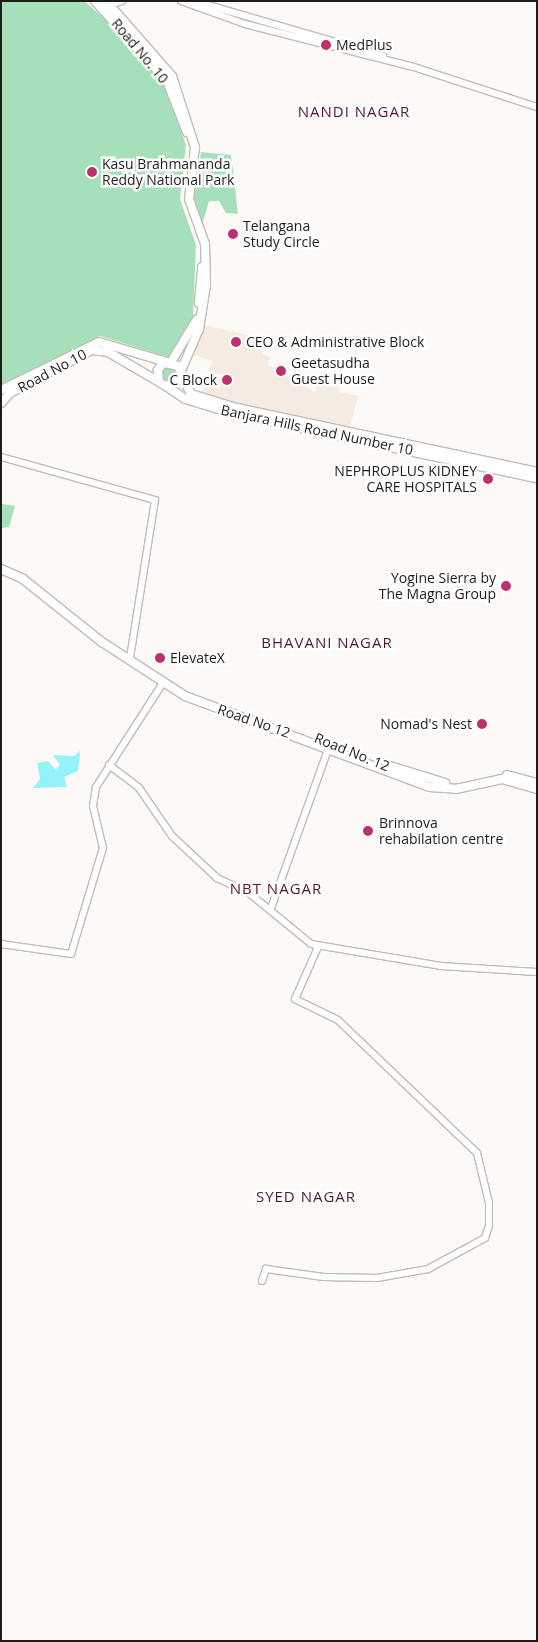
<!DOCTYPE html>
<html>
<head>
<meta charset="utf-8">
<style>
  body { margin:0 }
  #map { position:relative; width:538px; height:1642px; overflow:hidden; background:#fdf9f6; font-family:"Open Sans",sans-serif }
  div>[style] { position:absolute }
  .built>* { inset:0; background:#f5ebe2 }
  .green>* { inset:0; background:#a6e0bb }
  .round { border-radius:50% }
  .water>* { inset:0; background:#93f3f9 }
  .roads { filter:drop-shadow(1px 0 #c0bdb9) drop-shadow(-1px 0 #c0bdb9) drop-shadow(0 1px #c0bdb9) drop-shadow(0 -1px #c0bdb9) }
  .minor>* { height:6px; margin:-3px; padding:0 3px; transform-origin:3px; border-radius:3px; background:#fff }
  .major>* { height:8px; margin:-4px; padding:0 4px; transform-origin:4px; border-radius:4px; background:#fff }
  .dots>* { width:14px; height:14px; translate:-50% -50%; box-sizing:border-box; border:2px solid #fff; border-radius:50% }
  span { translate:-50% -50%; white-space:nowrap; text-align:center; line-height:1.15; -webkit-text-stroke:5px #fff; paint-order:stroke }
  .poi-label { font-size:14px; color:#1f1d1c }
  .left { translate:0 -50%; text-align:left }
  .right { translate:-100% -50%; text-align:right }
  .street-label { font-size:14px; color:#1f1d1c }
  .neighbourhood-label { font-size:15px; color:#571530; letter-spacing:1px }
  .frame { position:absolute; inset:0; border:2px solid #1f1d1c; pointer-events:none }
</style>
</head>
<body>
<div id="map">
  <div class="built">
    <div style="clip-path:polygon(203px 325px,266px 339px,262px 354px,270px 357px,268px 365px,315px 392px,317px 381px,340px 384px,339px 392px,358px 396px,349px 431px,201px 396px,212px 361px,194px 355px)"></div>
  </div>
  <div class="green">
    <div style="clip-path:polygon(1px 1px,84px 1px,119px 31px,164px 84px,186px 145px,180px 199px,196px 245px,193px 319px,168px 357px,100px 336px,1px 388px)"></div>
    <div style="clip-path:polygon(201px 152px,231px 155px,238px 214px,226px 213px,219px 201px,209px 201px,202px 225px,193px 205px)"></div>
    <div class="round" style="left:162px;top:366px;width:16px;height:16px"></div>
    <div style="clip-path:polygon(2px 504px,15px 506px,9px 527px,1px 528px)"></div>
  </div>
  <div class="water">
    <div style="clip-path:polygon(80px 751px,78px 771px,64px 777px,67px 787px,33px 788px,40px 779px,37px 763px,48px 761px,56px 770px,60px 765px,53px 755px,74px 756px)"></div>
  </div>
  <div class="roads">
    <div class="minor">
      <div style="left:181px;top:1px;width:68px;rotate:19.8deg"></div>
      <div style="left:245px;top:24px;width:174px;rotate:14.3deg"></div>
      <div style="left:414px;top:67px;width:129px;rotate:18deg"></div>
      <div style="left:194px;top:1px;width:197px;rotate:16.2deg"></div>
      <div style="left:109px;top:5px;width:14px;rotate:-17deg"></div>
      <div style="left:1px;top:457px;width:160px;rotate:15.6deg"></div>
      <div style="left:155px;top:500px;width:159px;rotate:99deg"></div>
      <div style="left:109px;top:765px;width:38px;rotate:37deg"></div>
      <div style="left:139px;top:788px;width:58px;rotate:55.5deg"></div>
      <div style="left:172px;top:836px;width:62px;rotate:43deg"></div>
      <div style="left:217px;top:878px;width:35px;rotate:25deg"></div>
      <div style="left:249px;top:893px;width:80px;rotate:39.4deg"></div>
      <div style="left:311px;top:944px;width:132px;rotate:9.6deg"></div>
      <div style="left:441px;top:966px;width:96px;rotate:3.6deg"></div>
      <div style="left:271px;top:908px;width:171px;rotate:-70.2deg"></div>
      <div style="left:1px;top:944px;width:71px;rotate:8.1deg"></div>
      <div style="left:71px;top:954px;width:111px;rotate:-73.2deg"></div>
      <div style="left:103px;top:848px;width:43px;rotate:-103.4deg"></div>
      <div style="left:93px;top:806px;width:19px;rotate:-81deg"></div>
      <div style="left:96px;top:787px;width:122px;rotate:-57.3deg"></div>
      <div style="left:262px;top:1281px;width:13px;rotate:-72deg"></div>
      <div style="left:266px;top:1269px;width:58px;rotate:8deg"></div>
      <div style="left:323px;top:1277px;width:54px;rotate:1.1deg"></div>
      <div style="left:377px;top:1278px;width:52px;rotate:-10deg"></div>
      <div style="left:428px;top:1269px;width:65px;rotate:-28.5deg"></div>
      <div style="left:485px;top:1238px;width:13px;rotate:-72deg"></div>
      <div style="left:489px;top:1226px;width:23px;rotate:-90deg"></div>
      <div style="left:489px;top:1203px;width:51px;rotate:-103.5deg"></div>
      <div style="left:477px;top:1153px;width:192px;rotate:-136.3deg"></div>
      <div style="left:338px;top:1020px;width:48px;rotate:-154deg"></div>
      <div style="left:295px;top:999px;width:57px;rotate:-66.1deg"></div>
    </div>
    <div class="major">
      <div style="left:95px;top:1px;width:108px;rotate:48deg"></div>
      <div style="left:167px;top:81px;width:55px;rotate:68.6deg"></div>
      <div style="left:106px;top:1px;width:100px;rotate:48.7deg"></div>
      <div style="left:172px;top:76px;width:75px;rotate:72.1deg"></div>
      <div style="left:195px;top:147px;width:52px;rotate:96.6deg"></div>
      <div style="left:189px;top:199px;width:48px;rotate:70.4deg"></div>
      <div style="left:205px;top:244px;width:41px;rotate:88.6deg"></div>
      <div style="left:206px;top:285px;width:45px;rotate:99deg"></div>
      <div style="left:199px;top:329px;width:46px;rotate:113.2deg"></div>
      <div style="left:199px;top:303px;width:36px;rotate:-85deg"></div>
      <div style="left:171px;top:362px;width:50px;rotate:-58.8deg"></div>
      <div style="left:182px;top:375px;width:21px;rotate:65deg"></div>
      <div style="left:191px;top:394px;width:48px;rotate:16.9deg"></div>
      <div style="left:237px;top:408px;width:307px;rotate:12deg"></div>
      <div style="left:166px;top:386px;width:23px;rotate:34deg"></div>
      <div style="left:185px;top:399px;width:52px;rotate:16.7deg"></div>
      <div style="left:235px;top:414px;width:309px;rotate:12deg"></div>
      <div style="left:1px;top:390px;width:109px;rotate:-26.1deg"></div>
      <div style="left:99px;top:342px;width:71px;rotate:16.4deg"></div>
      <div style="left:1px;top:403px;width:13px;rotate:-48deg"></div>
      <div style="left:10px;top:393px;width:93px;rotate:-27.7deg"></div>
      <div style="left:92px;top:350px;width:16px;rotate:7deg"></div>
      <div style="left:108px;top:352px;width:67px;rotate:30.4deg"></div>
      <div style="left:166px;top:386px;width:17px;rotate:-25deg"></div>
      <div style="left:181px;top:379px;width:13px;rotate:-99deg"></div>
      <div style="left:179px;top:366px;width:16px;rotate:-169deg"></div>
      <div style="left:163px;top:363px;width:9px;rotate:126deg"></div>
      <div style="left:158px;top:370px;width:11px;rotate:85deg"></div>
      <div style="left:1px;top:569px;width:24px;rotate:24deg"></div>
      <div style="left:23px;top:579px;width:101px;rotate:38.6deg"></div>
      <div style="left:102px;top:642px;width:99px;rotate:33deg"></div>
      <div style="left:185px;top:696px;width:261px;rotate:20.4deg"></div>
      <div style="left:430px;top:787px;width:26px;rotate:4deg"></div>
      <div style="left:456px;top:789px;width:47px;rotate:-12.3deg"></div>
      <div style="left:502px;top:779px;width:36px;rotate:16deg"></div>
      <div style="left:387px;top:765px;width:61px;rotate:17.2deg"></div>
      <div style="left:507px;top:775px;width:31px;rotate:15deg"></div>
    </div>
  </div>
  <div class="dots">
    <div style="left:326px;top:45px;background:#bb316d"></div>
    <div style="left:92px;top:172px;background:#bb316d"></div>
    <div style="left:233px;top:234px;background:#bb316d"></div>
    <div style="left:236px;top:342px;background:#bb316d"></div>
    <div style="left:281px;top:371px;background:#bb316d"></div>
    <div style="left:227px;top:380px;background:#bb316d"></div>
    <div style="left:488px;top:479px;background:#bb316d"></div>
    <div style="left:506px;top:586px;background:#bb316d"></div>
    <div style="left:160px;top:658px;background:#bb316d"></div>
    <div style="left:482px;top:724px;background:#bb316d"></div>
    <div style="left:368px;top:831px;background:#bb316d"></div>
  </div>
  <div class="poi-label">
    <span class="left" style="left:336px;top:45px">MedPlus</span>
    <span class="left" style="left:102px;top:172px">Kasu Brahmananda<br>Reddy National Park</span>
    <span class="left" style="left:243px;top:234px">Telangana<br>Study Circle</span>
    <span class="left" style="left:246px;top:342px">CEO &amp; Administrative Block</span>
    <span class="left" style="left:291px;top:371px">Geetasudha<br>Guest House</span>
    <span class="right" style="left:217px;top:380px">C Block</span>
    <span class="right" style="left:477px;top:479px">NEPHROPLUS KIDNEY<br>CARE HOSPITALS</span>
    <span class="right" style="left:496px;top:586px">Yogine Sierra by<br>The Magna Group</span>
    <span class="left" style="left:170px;top:658px">ElevateX</span>
    <span class="right" style="left:472px;top:724px">Nomad's Nest</span>
    <span class="left" style="left:379px;top:831px">Brinnova<br>rehabilation centre</span>
  </div>
  <div class="street-label">
    <span style="left:140px;top:51px;rotate:50deg">Road No. 10</span>
    <span style="left:52px;top:371px;rotate:-28deg">Road No 10</span>
    <span style="left:317px;top:430px;rotate:12deg">Banjara Hills Road Number 10</span>
    <span style="left:254px;top:721px;rotate:19deg">Road No 12</span>
    <span style="left:352px;top:752px;rotate:22deg">Road No. 12</span>
  </div>
  <div class="neighbourhood-label">
    <span style="left:354px;top:112px">NANDI NAGAR</span>
    <span style="left:327px;top:643px">BHAVANI NAGAR</span>
    <span style="left:276px;top:889px">NBT NAGAR</span>
    <span style="left:306px;top:1197px">SYED NAGAR</span>
  </div>
  <div class="frame"></div>
</div>
</body>
</html>
